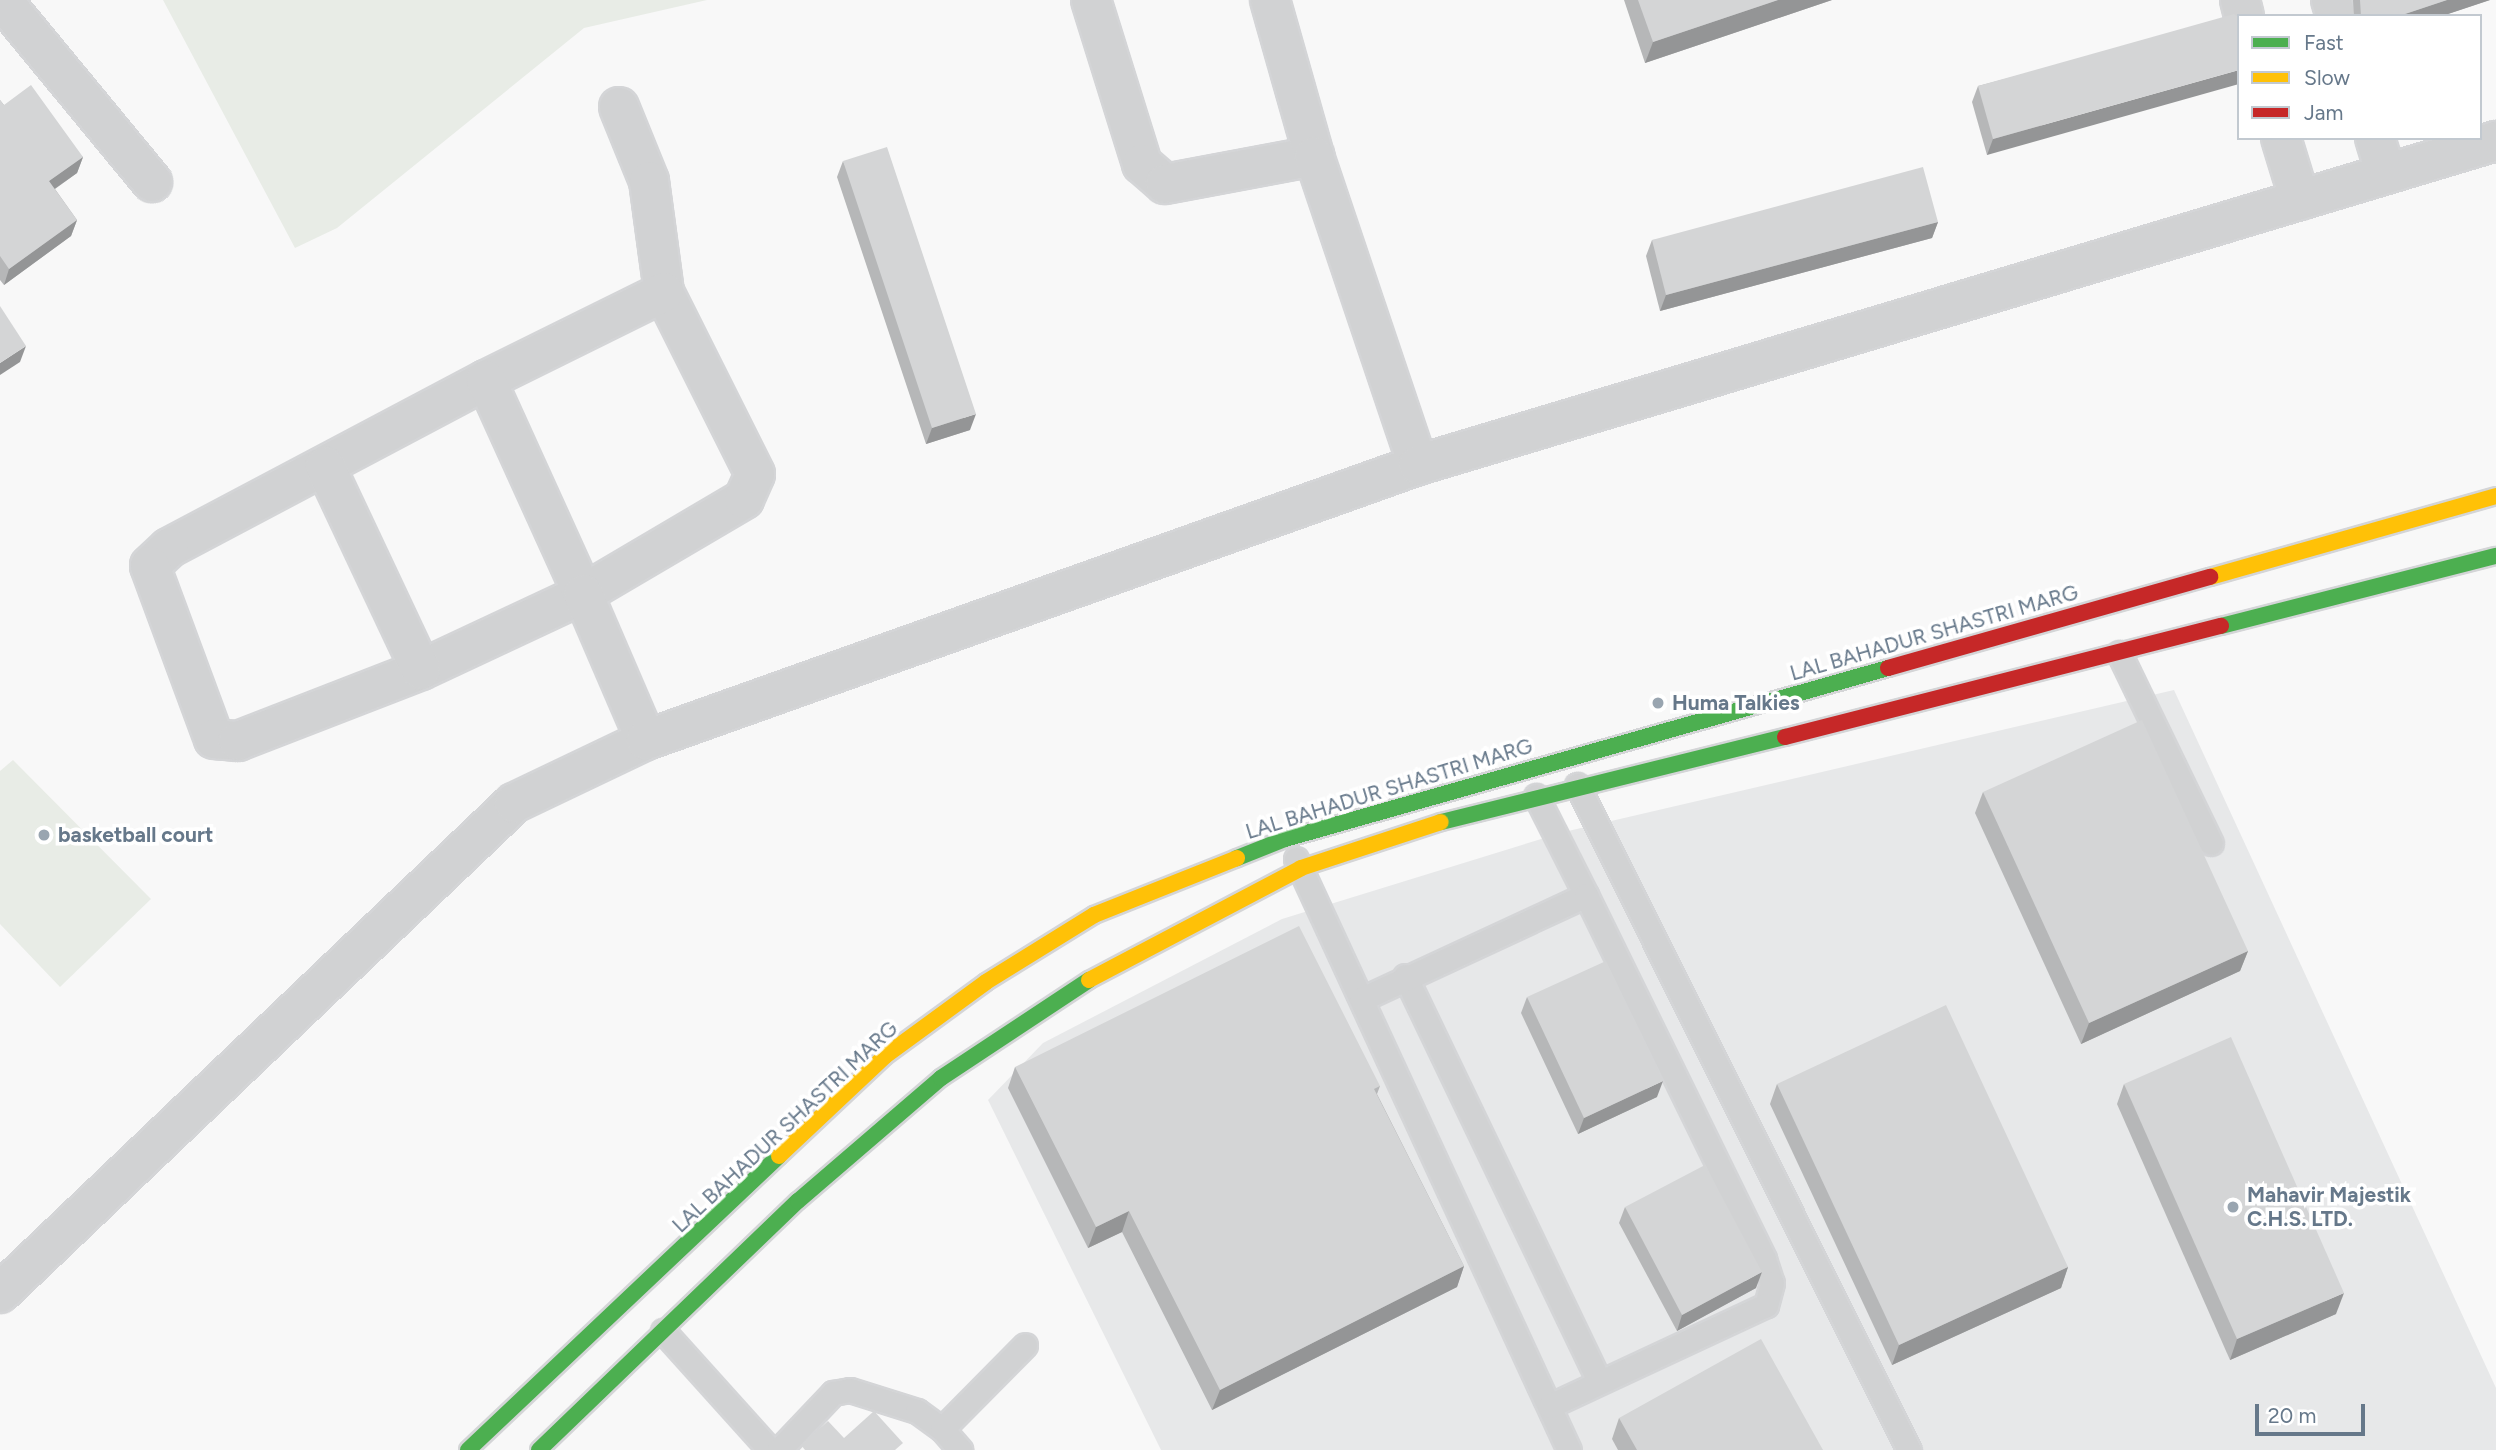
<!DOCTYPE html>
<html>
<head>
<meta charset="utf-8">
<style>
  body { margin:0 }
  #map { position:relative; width:2496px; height:1450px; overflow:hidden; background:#f8f8f8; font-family:Figtree,sans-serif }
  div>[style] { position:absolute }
  .built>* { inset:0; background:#e7e8e9 }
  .green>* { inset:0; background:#e8ece6 }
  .roads { filter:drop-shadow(2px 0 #d4d5d7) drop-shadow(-2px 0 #d4d5d7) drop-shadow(0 2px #d4d5d7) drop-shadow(0 -2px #d4d5d7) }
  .lane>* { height:23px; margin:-11.5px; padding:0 11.5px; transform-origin:11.5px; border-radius:11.5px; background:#d1d2d3 }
  .street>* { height:38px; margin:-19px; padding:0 19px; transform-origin:19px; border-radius:19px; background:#d1d2d3 }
  .fast>* { height:16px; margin:-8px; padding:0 8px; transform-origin:8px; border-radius:8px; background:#4caf50 }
  .slow>* { height:16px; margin:-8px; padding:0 8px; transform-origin:8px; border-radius:8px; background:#ffc107 }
  .jam>* { height:16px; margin:-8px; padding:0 8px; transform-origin:8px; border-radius:8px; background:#c62828 }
  .wall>* { inset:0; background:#b6b7b8 }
  .shaded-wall>* { inset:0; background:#949596 }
  .building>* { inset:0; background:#d4d5d6 }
  .dots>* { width:19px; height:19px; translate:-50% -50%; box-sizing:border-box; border:4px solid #fff; border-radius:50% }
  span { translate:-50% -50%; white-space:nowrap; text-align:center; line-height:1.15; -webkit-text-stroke:7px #fff; paint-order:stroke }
  .street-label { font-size:21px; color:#66788a }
  .poi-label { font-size:21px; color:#66788a; font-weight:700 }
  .left { translate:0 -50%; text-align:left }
  .legend { position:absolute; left:2237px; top:14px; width:245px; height:126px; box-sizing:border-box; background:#fff; border:2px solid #c2c9d0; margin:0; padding:9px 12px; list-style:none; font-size:21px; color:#66788a }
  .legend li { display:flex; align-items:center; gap:14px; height:35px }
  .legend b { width:35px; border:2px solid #c2c9d0 }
  .scale { position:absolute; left:2255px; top:1404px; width:110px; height:32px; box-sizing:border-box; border:4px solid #66788a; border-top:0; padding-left:9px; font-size:21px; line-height:24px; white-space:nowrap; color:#66788a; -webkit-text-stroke:5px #fff; paint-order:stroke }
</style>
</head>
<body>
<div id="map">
  <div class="built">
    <div style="clip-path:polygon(2174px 690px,2496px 1388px,2496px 1450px,1161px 1450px,988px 1100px,1043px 1043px,1282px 919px,1564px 832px)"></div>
  </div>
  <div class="green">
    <div style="clip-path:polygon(163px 0,707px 0,584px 28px,337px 228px,295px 248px)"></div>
    <div style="clip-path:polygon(13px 760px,151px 899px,60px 987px,0 924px,0 771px)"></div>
  </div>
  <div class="roads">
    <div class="lane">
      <div style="left:2119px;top:653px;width:211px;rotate:64.2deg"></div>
      <div style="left:1577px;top:785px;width:743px;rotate:63.47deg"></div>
      <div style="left:1536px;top:796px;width:111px;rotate:63.2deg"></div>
      <div style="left:1296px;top:859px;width:651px;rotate:65.21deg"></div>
      <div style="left:1405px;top:976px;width:449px;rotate:64.4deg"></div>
      <div style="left:1362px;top:999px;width:247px;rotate:-24.9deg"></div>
      <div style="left:1586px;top:895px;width:405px;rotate:63.9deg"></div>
      <div style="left:1764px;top:1259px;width:25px;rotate:72deg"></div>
      <div style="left:1772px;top:1283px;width:23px;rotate:105deg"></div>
      <div style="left:1766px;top:1305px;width:239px;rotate:155deg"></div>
      <div style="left:663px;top:1331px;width:160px;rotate:48deg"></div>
      <div style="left:942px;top:1429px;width:28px;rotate:49deg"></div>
      <div style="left:779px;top:1450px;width:79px;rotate:-46.5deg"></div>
      <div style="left:833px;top:1393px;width:17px;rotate:-10deg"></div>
      <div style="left:850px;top:1390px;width:70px;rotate:17.4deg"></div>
      <div style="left:917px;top:1411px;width:31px;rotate:36deg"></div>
      <div style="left:942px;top:1429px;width:118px;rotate:-45.3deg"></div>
    </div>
    <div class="street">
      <div style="left:2px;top:0;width:236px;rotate:50.5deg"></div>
      <div style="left:1091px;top:0;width:172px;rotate:72.7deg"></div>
      <div style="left:1142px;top:164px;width:30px;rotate:41deg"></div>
      <div style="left:1165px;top:184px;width:152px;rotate:-10.6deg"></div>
      <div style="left:1270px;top:0;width:162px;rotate:74.2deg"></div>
      <div style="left:1314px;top:156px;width:326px;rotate:71.4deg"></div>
      <div style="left:2240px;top:0;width:16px;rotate:76deg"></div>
      <div style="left:2331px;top:0;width:17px;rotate:73deg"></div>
      <div style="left:619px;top:107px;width:80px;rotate:67.9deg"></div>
      <div style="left:649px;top:181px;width:112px;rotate:82.3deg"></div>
      <div style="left:2281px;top:138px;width:65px;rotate:73deg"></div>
      <div style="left:2375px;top:138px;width:37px;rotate:73deg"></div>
      <div style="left:486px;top:380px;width:359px;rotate:152.1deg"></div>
      <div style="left:169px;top:548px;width:26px;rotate:137deg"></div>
      <div style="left:150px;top:566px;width:184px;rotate:69.7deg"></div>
      <div style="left:214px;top:739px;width:24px;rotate:5deg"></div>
      <div style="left:238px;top:741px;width:196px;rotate:-21.2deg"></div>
      <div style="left:421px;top:670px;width:179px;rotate:-25.1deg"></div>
      <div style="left:583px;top:594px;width:187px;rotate:-30.5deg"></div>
      <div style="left:744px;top:499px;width:27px;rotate:-66deg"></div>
      <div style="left:755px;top:474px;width:203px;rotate:-116.6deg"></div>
      <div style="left:664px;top:292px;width:199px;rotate:153.7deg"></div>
      <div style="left:486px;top:380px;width:235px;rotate:65.6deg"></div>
      <div style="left:583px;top:594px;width:159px;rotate:66.7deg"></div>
      <div style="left:325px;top:466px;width:225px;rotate:64.8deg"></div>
      <div style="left:0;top:1293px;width:710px;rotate:-43.63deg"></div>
      <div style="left:514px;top:803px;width:146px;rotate:-25.5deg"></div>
      <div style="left:646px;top:740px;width:820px;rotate:-19.61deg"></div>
      <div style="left:1418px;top:465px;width:1126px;rotate:-16.73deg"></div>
    </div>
    <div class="fast">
      <div style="left:2221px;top:626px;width:284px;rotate:-14.3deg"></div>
      <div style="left:1441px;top:822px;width:354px;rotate:-13.9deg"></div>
      <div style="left:1237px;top:858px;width:52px;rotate:-21.6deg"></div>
      <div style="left:1285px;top:839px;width:627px;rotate:-15.83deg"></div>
      <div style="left:468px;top:1450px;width:428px;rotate:-43.4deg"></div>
      <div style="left:539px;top:1450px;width:359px;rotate:-43.9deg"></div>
      <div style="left:798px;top:1201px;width:189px;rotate:-40.7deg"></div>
      <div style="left:941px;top:1078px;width:178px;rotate:-33.5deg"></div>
    </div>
    <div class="slow">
      <div style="left:2210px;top:577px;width:297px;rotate:-15.8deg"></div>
      <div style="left:1089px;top:980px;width:240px;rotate:-27.8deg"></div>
      <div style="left:1301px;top:868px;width:147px;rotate:-18.2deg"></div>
      <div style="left:779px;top:1156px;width:146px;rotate:-43.3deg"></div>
      <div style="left:885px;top:1056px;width:125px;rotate:-36.2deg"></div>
      <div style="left:986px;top:982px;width:127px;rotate:-31.8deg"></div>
      <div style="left:1094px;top:915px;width:154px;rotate:-21.7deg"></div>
    </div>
    <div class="jam">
      <div style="left:1888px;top:668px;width:335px;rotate:-15.8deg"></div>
      <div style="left:1785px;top:737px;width:450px;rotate:-14.3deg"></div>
    </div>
  </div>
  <div class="wall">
    <div style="clip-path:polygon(1624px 0,1832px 0,1645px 63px)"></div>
    <div style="clip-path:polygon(2353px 0,2490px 0,2442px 16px,2354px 16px)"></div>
    <div style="clip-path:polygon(2239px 18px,1987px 155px,1972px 102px,1978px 86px)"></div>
    <div style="clip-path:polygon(0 100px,4px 105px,83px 157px,77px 173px,55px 189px,77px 220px,71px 236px,4px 285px,0 280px)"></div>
    <div style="clip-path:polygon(843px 161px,970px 430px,926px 444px,837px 177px)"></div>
    <div style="clip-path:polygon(1938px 222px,1932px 238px,1660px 311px,1646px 256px,1652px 240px)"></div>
    <div style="clip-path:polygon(1983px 792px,2248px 951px,2240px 971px,2081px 1044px,1975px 813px)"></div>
    <div style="clip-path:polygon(1527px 997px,1657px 1097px,1578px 1134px,1521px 1013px)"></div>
    <div style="clip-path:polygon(1015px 1067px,1380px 1086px,1377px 1094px,1464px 1266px,1457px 1287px,1212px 1410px,1122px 1232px,1088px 1248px,1008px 1088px)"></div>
    <div style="clip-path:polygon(1777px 1084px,2068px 1267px,2061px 1288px,1892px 1365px,1770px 1104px)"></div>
    <div style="clip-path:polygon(2124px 1084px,2336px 1314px,2230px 1360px,2117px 1104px)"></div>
    <div style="clip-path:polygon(1625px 1207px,1756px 1288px,1677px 1331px,1619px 1223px)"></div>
    <div style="clip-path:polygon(1619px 1418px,1823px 1450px,1618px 1450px,1612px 1439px)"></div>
  </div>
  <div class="shaded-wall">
    <div style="clip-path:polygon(1778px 0,1832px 0,1645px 63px,1653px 42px)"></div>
    <div style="clip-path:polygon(2447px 0,2490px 0,2442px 16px,2399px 16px)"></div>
    <div style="clip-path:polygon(2239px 70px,2239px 84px,1987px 155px,1993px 139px)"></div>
    <div style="clip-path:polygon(83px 157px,77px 173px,43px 197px,49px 181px)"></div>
    <div style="clip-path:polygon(77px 220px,71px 236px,4px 285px,9px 269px)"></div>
    <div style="clip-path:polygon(1938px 222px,1932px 238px,1660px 311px,1666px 295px)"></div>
    <div style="clip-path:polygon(26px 346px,20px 362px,0 375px,0 363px)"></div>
    <div style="clip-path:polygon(976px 414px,970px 430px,926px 444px,932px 428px)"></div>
    <div style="clip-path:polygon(2248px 951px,2240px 971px,2081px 1044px,2089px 1023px)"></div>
    <div style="clip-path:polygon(1663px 1081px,1657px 1097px,1578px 1134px,1584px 1118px)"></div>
    <div style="clip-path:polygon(1129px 1211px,1122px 1232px,1088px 1248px,1096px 1227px)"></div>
    <div style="clip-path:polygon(1464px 1266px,1457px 1287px,1212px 1410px,1220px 1390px)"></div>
    <div style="clip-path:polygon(2068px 1267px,2061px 1288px,1892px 1365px,1899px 1345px)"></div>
    <div style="clip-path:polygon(1762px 1272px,1756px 1288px,1677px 1331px,1682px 1315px)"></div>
    <div style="clip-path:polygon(2344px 1293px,2336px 1314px,2230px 1360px,2237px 1339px)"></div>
  </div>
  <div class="building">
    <div style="clip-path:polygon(1638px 0,1778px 0,1653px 42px)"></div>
    <div style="clip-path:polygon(2360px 0,2447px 0,2399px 16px,2361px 16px)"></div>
    <div style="clip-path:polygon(2234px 14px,2239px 18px,2239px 70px,1993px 139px,1978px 86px)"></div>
    <div style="clip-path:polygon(31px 85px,83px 157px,49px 181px,77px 220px,9px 269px,0 256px,0 100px,4px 105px)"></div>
    <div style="clip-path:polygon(887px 147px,976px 414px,932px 428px,843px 161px)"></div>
    <div style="clip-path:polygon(1923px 167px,1938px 222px,1666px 295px,1652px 240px)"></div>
    <div style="clip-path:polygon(0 306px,26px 346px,0 363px)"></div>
    <div style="clip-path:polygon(2142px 720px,2248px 951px,2089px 1023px,1983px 792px)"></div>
    <div style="clip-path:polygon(1299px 926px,1380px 1086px,1374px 1089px,1464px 1266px,1220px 1390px,1129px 1211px,1096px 1227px,1015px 1067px)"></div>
    <div style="clip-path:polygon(1606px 961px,1663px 1081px,1584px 1118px,1527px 997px)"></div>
    <div style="clip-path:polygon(1946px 1005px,2068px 1267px,1899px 1345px,1777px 1084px)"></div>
    <div style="clip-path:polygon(2231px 1037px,2344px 1293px,2237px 1339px,2124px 1084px)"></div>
    <div style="clip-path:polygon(1705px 1165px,1762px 1272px,1682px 1315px,1625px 1207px)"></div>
    <div style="clip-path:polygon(1761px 1339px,1823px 1450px,1637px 1450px,1619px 1418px)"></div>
    <div style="clip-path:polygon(874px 1411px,903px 1443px,895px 1450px,805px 1450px,801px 1445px,828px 1421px,844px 1438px)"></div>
  </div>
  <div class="dots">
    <div style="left:1658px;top:703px;background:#99a5b0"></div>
    <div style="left:44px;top:835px;background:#99a5b0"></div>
    <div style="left:2233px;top:1207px;background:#99a5b0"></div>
  </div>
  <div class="street-label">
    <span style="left:1934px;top:633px;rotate:-16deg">LAL BAHADUR SHASTRI MARG</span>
    <span style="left:1389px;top:789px;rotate:-17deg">LAL BAHADUR SHASTRI MARG</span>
    <span style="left:785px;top:1127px;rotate:-43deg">LAL BAHADUR SHASTRI MARG</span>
  </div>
  <div class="poi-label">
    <span class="left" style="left:1672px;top:703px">Huma Talkies</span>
    <span class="left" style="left:58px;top:835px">basketball court</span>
    <span class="left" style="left:2247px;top:1207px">Mahavir Majestik<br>C.H.S. LTD.</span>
  </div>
  <ul class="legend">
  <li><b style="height:9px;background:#4caf50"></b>Fast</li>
  <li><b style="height:9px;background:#ffc107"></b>Slow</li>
  <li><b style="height:9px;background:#c62828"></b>Jam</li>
  </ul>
  <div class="scale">20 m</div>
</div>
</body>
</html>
